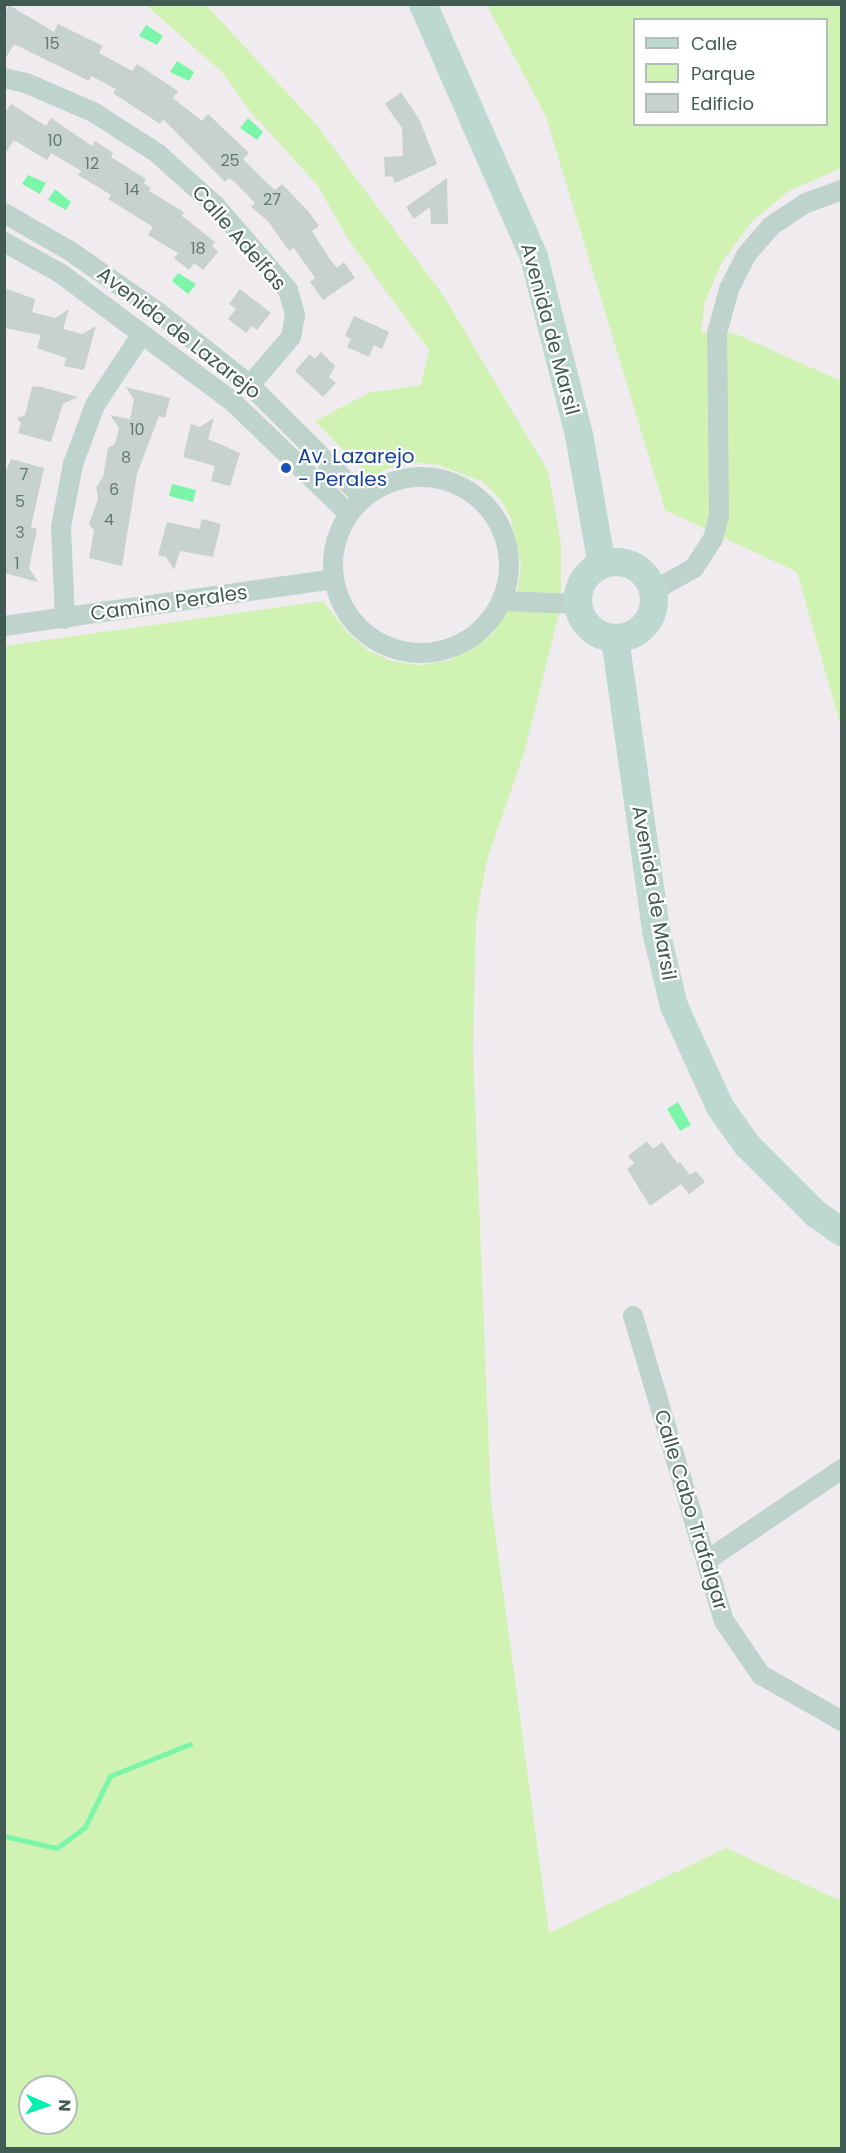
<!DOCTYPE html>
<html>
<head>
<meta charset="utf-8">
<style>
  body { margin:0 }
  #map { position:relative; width:846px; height:2153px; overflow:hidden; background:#efebef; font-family:Poppins,sans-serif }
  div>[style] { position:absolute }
  .green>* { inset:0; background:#d0f3b3 }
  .water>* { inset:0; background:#7bf6a8 }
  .stream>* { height:5px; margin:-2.5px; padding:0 2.5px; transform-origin:2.5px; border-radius:2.5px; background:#7bf6a8 }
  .building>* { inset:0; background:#c7d2d0 }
  .street>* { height:20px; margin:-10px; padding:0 10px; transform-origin:10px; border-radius:10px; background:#bdd3cb }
  .street>.ring { margin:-10px; padding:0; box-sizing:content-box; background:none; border:20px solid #bdd3cb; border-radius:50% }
  .secondary>* { height:28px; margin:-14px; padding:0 14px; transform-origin:14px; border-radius:14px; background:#bcd8cf }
  .secondary>.ring { margin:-14px; padding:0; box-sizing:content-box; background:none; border:28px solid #bcd8cf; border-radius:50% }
  .dots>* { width:16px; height:16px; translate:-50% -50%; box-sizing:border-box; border:3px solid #fff; border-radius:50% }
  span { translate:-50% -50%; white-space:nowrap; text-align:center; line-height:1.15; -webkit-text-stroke:4.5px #fff; paint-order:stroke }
  .number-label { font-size:16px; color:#637972 }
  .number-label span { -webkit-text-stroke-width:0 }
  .street-label { font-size:20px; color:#425b52 }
  .transit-label { font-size:20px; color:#164399 }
  .left { translate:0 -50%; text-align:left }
  .frame { position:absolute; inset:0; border:6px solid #425b52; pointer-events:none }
  .legend { position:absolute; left:633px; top:18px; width:195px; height:108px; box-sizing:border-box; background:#fff; border:2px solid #b3bdba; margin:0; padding:8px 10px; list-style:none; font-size:18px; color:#425b52 }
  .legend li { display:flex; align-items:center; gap:12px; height:30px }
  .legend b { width:30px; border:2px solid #b3bdba }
  .north { position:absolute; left:18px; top:2075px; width:60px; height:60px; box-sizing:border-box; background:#fff; border:2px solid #b3bdba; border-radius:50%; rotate:92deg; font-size:16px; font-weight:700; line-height:24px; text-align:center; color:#425b52 }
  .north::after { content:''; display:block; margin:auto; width:21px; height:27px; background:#04f0ae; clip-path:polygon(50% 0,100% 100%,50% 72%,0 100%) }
</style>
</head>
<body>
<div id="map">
  <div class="green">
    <div style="clip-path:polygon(evenodd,146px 5px,206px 5px,314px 122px,443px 295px,548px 471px,561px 543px,561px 605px,525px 750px,487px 860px,476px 919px,473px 1052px,491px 1502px,549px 1933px,726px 1848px,841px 1901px,841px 2148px,5px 2148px,4px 646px,323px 601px,346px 631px,367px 650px,391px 661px,420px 665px,450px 660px,493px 634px,518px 590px,521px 565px,511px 518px,500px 499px,483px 482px,439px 465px,417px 463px,389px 468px,370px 477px,315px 421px,369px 393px,421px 385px,429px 350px,348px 239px,318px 186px,248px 109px,222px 72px,146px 5px,30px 2087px,66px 2087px,66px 2123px,30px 2123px,30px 2087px)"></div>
    <div style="clip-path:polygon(evenodd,487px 5px,841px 5px,841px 168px,789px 191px,752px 221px,721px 264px,705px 301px,701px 332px,736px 334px,841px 381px,841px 727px,797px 572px,665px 510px,546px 117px,487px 5px,634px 20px,826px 20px,826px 124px,634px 124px,634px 20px)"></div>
  </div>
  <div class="water">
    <div style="clip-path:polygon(146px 25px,163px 36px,157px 45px,139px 36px)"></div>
    <div style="clip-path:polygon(177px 61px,194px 72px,189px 81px,170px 72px)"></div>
    <div style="clip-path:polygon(248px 118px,263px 132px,257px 140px,240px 128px)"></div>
    <div style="clip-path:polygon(28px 175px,46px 183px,40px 194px,22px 184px)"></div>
    <div style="clip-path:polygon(55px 189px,71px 202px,66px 210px,48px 200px)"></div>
    <div style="clip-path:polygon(178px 273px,196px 284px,188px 294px,172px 281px)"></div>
    <div style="clip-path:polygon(172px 484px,196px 490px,193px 502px,169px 496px)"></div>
    <div style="clip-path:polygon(678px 1102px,691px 1125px,680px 1131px,667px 1109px)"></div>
  </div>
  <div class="stream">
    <div style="left:4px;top:1836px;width:54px;rotate:12.8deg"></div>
    <div style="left:57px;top:1848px;width:35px;rotate:-37deg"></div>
    <div style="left:85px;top:1827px;width:57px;rotate:-63.9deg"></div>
    <div style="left:110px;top:1776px;width:86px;rotate:-21.8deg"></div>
  </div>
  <div class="building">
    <div style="clip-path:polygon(9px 5px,54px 32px,58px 24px,103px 46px,99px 53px,132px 71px,137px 64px,178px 91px,173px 98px,202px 121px,208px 114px,249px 153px,243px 159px,266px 182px,275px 190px,282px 184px,308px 211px,319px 226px,312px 231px,329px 258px,337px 268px,344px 262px,355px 278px,323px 300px,310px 282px,315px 278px,303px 261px,294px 248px,289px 251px,268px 221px,251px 207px,255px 203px,236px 183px,229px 178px,225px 182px,163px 119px,160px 124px,113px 93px,116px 89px,91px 76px,89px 81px,14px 44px,4px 61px,4px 14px)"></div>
    <div style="clip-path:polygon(401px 92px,419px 119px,437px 164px,395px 183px,392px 176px,385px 177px,384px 157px,403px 156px,402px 128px,385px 104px)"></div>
    <div style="clip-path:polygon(11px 104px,46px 126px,51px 118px,92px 146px,95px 141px,113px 153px,111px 157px,146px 179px,144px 183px,151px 188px,149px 191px,184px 212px,182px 216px,215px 242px,212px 246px,218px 252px,203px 270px,194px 263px,189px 270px,174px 258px,178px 253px,148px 235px,153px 227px,108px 199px,111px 195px,78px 175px,81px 171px,51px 153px,47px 160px,14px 140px,4px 155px,4px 114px)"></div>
    <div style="clip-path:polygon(447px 178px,448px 224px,431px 224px,430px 207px,414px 219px,406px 207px)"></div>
    <div style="clip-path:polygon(4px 288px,35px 299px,32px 312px,55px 318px,69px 309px,63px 329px,82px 334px,96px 326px,84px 370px,64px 366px,66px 358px,37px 348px,41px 335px,4px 328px)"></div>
    <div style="clip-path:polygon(240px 289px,271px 313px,257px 330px,252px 326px,246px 333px,228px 319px,236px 309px,229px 304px)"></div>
    <div style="clip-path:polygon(354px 316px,389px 332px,382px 349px,374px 345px,369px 357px,347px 347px,351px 339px,345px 336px)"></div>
    <div style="clip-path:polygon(321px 352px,335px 366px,329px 377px,336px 383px,323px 397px,295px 371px,310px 354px,314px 359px)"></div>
    <div style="clip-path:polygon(38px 386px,78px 397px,63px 404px,51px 442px,18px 433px,21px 423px,17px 418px,25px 415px,32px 387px)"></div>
    <div style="clip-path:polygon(126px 387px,170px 398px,165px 418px,159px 416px,137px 474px,122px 566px,89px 558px,94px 531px,89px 524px,98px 499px,96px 487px,103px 477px,108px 448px,115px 444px,119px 428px,110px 415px,130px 419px,134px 400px)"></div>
    <div style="clip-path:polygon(214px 418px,208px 439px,240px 453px,230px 486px,211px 481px,215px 466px,183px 457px,191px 424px,200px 427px)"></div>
    <div style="clip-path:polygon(11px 459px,44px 468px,31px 527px,37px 529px,29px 568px,38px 582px,4px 573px,4px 476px)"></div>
    <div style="clip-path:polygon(202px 519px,221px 524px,213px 557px,180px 551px,174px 570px,166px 557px,158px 555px,167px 522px,199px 529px)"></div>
    <div style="clip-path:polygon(647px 1141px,653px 1149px,662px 1142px,678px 1164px,680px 1162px,690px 1175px,696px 1171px,705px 1182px,689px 1194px,681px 1184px,650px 1206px,627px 1169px,634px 1163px,628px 1156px)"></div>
  </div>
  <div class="street">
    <div style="left:4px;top:78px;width:23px;rotate:13deg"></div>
    <div style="left:26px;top:83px;width:73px;rotate:23.4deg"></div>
    <div style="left:93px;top:112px;width:76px;rotate:32.6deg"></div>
    <div style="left:157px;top:153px;width:78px;rotate:41.9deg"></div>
    <div style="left:215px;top:205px;width:112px;rotate:49.3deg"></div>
    <div style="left:288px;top:290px;width:26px;rotate:74deg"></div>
    <div style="left:295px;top:315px;width:22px;rotate:100deg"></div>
    <div style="left:291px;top:337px;width:63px;rotate:130.5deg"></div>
    <div style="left:4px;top:213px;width:76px;rotate:29.9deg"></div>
    <div style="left:70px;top:251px;width:107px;rotate:34.7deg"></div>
    <div style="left:158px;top:312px;width:117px;rotate:38.4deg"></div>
    <div style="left:250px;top:385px;width:160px;rotate:45deg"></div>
    <div style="left:4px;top:242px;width:64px;rotate:29deg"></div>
    <div style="left:60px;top:273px;width:214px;rotate:36.7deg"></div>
    <div style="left:232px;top:401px;width:163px;rotate:44deg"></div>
    <div class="ring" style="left:333px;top:477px;width:156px;height:156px"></div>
    <div style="left:653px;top:591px;width:47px;rotate:-29.3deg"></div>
    <div style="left:694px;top:568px;width:35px;rotate:-57deg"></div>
    <div style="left:713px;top:539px;width:25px;rotate:-76deg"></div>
    <div style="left:719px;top:515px;width:182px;rotate:-90.6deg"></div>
    <div style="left:717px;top:333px;width:46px;rotate:-74.7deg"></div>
    <div style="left:729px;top:289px;width:38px;rotate:-63deg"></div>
    <div style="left:746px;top:255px;width:38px;rotate:-49deg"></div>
    <div style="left:771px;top:226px;width:42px;rotate:-33.3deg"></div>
    <div style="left:806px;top:203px;width:38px;rotate:-20deg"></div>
    <div style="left:501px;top:601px;width:78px;rotate:2.2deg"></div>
    <div style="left:65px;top:619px;width:92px;rotate:-92.5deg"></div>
    <div style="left:61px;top:527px;width:64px;rotate:-79.2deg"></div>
    <div style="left:73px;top:464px;width:63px;rotate:-69.6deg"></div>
    <div style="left:95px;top:405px;width:85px;rotate:-56.5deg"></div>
    <div style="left:4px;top:626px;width:333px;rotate:-8.1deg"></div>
    <div style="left:633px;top:1316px;width:318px;rotate:73.4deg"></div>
    <div style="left:724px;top:1621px;width:65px;rotate:55.6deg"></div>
    <div style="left:761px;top:1675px;width:93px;rotate:29.6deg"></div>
    <div style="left:706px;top:1561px;width:164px;rotate:-34.1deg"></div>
  </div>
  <div class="secondary">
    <div style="left:423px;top:4px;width:276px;rotate:66.3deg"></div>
    <div style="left:534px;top:257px;width:184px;rotate:75.8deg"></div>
    <div style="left:579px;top:435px;width:132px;rotate:80deg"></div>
    <div class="ring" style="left:578px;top:562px;width:48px;height:48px"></div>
    <div style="left:615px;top:638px;width:296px;rotate:82deg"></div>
    <div style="left:656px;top:931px;width:77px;rotate:76.5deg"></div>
    <div style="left:674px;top:1006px;width:111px;rotate:65.5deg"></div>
    <div style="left:720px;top:1107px;width:47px;rotate:54.6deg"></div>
    <div style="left:747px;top:1145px;width:98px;rotate:45deg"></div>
    <div style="left:816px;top:1214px;width:32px;rotate:35deg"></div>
  </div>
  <div class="dots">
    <div style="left:286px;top:468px;background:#1a4fb4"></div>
  </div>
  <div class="number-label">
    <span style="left:52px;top:44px">15</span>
    <span style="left:55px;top:141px">10</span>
    <span style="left:230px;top:161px">25</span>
    <span style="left:92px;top:164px">12</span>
    <span style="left:132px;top:190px">14</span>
    <span style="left:272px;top:200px">27</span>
    <span style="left:198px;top:249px">18</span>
    <span style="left:137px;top:430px">10</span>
    <span style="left:126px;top:458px">8</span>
    <span style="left:24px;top:475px">7</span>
    <span style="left:114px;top:490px">6</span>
    <span style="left:20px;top:502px">5</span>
    <span style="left:109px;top:520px">4</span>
    <span style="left:20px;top:533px">3</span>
    <span style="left:17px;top:564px">1</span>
  </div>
  <div class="street-label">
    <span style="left:239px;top:238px;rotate:49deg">Calle Adelfas</span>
    <span style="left:550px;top:329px;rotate:75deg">Avenida de Marsil</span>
    <span style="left:179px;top:333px;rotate:38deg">Avenida de Lazarejo</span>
    <span style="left:169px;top:603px;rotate:-8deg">Camino Perales</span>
    <span style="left:654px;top:893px;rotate:80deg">Avenida de Marsil</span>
    <span style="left:691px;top:1510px;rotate:73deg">Calle Cabo Trafalgar</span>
  </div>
  <div class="transit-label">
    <span class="left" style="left:298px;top:468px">Av. Lazarejo<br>- Perales</span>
  </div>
  <div class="frame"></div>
  <ul class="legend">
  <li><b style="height:8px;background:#bcd8cf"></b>Calle</li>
  <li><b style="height:16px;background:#d0f3b3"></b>Parque</li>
  <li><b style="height:16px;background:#c7d2d0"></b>Edificio</li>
  </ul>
  <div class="north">N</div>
</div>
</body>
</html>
